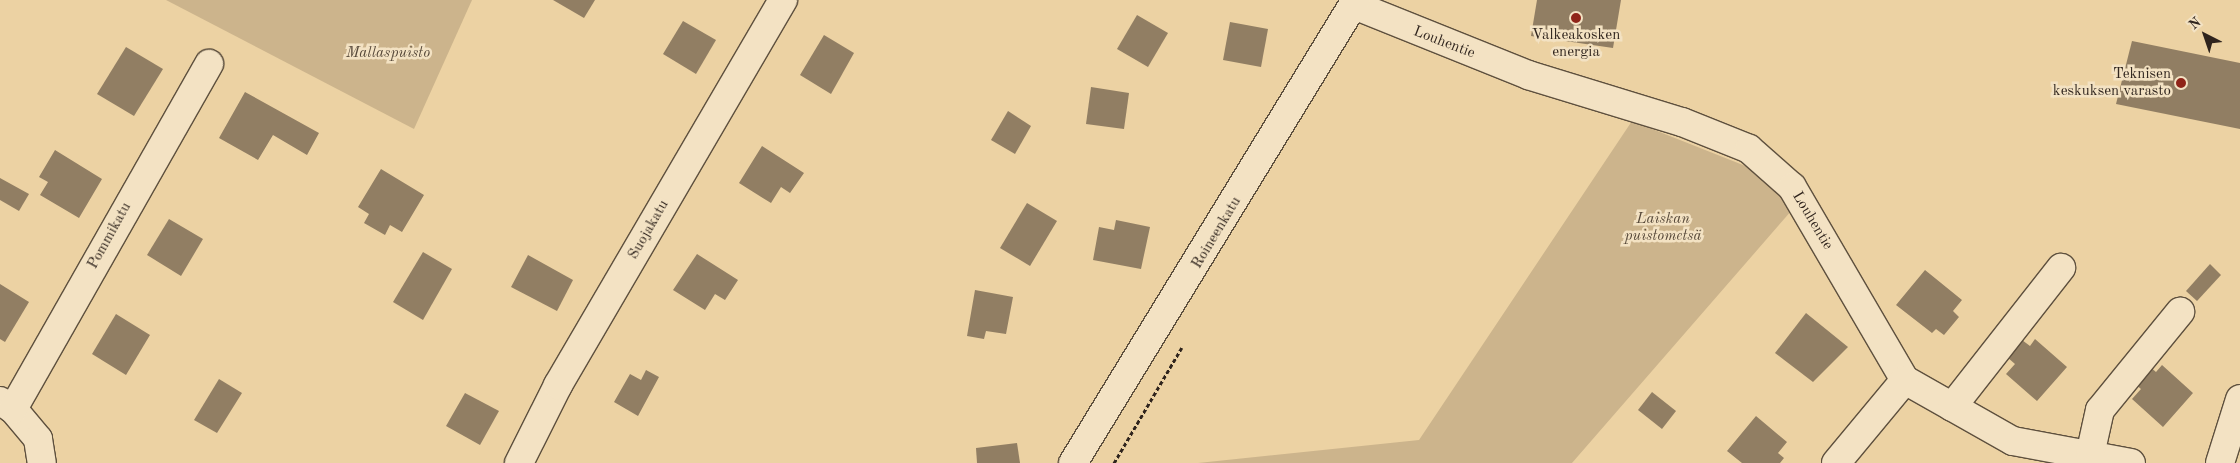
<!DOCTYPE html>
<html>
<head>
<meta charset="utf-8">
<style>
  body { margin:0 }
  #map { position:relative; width:2240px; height:463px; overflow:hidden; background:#ecd2a3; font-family:"Old Standard TT",serif }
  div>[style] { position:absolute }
  .green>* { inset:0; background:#ccb48c }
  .building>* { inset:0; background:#917e63 }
  .path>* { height:3px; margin-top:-1.5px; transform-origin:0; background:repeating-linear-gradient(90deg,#2f241d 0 4px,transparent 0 6.5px) }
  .roads { filter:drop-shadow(1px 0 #5e503e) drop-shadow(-1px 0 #5e503e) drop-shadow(0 1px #5e503e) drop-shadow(0 -1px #5e503e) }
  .minor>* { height:28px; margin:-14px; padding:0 14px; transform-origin:14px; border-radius:14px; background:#f3e2c3 }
  .dots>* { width:14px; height:14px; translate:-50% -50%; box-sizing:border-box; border:2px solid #f3e2c3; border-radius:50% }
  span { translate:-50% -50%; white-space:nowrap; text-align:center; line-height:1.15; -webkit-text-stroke:5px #f3e2c3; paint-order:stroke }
  .poi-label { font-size:15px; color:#2f241d }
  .right { translate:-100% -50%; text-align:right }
  .street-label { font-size:15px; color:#2f241d }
  .park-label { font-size:15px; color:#564839; font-style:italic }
  .north { position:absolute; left:2180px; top:10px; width:50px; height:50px; -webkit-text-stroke:4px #f3e2c3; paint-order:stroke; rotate:319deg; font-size:14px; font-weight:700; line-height:20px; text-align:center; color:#2f241d }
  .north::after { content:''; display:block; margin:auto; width:18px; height:22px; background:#2f241d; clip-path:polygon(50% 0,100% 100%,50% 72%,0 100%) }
</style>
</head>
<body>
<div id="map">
  <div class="green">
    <div style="clip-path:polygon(166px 0,472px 0,414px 129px)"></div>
    <div style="clip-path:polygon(1632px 121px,1748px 167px,1783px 192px,1792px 210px,1572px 463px,1198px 463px,1419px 440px)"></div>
  </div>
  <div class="building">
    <div style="clip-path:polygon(553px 0,595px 0,584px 18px)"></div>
    <div style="clip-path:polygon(1537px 0,1621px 0,1613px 48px,1531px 36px)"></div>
    <div style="clip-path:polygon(1137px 15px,1168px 33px,1148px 67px,1117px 49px)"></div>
    <div style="clip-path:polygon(683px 21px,716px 40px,696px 74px,663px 54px)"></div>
    <div style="clip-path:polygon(1230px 22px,1268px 29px,1261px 67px,1223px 60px)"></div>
    <div style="clip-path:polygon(824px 35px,854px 53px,831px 94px,800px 75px)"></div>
    <div style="clip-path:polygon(2132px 41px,2240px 63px,2240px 129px,2116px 104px)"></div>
    <div style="clip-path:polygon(126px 47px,163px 69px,134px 116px,97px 94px)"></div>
    <div style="clip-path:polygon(1091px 87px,1129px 93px,1124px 129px,1086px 124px)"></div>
    <div style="clip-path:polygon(245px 92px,319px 133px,307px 155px,273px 135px,258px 160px,219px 138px)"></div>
    <div style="clip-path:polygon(1008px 111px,1031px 126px,1015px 154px,991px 140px)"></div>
    <div style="clip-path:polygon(762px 146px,804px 173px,790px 193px,781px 187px,771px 203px,739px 183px)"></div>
    <div style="clip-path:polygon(55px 150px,102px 179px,79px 218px,40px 195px,48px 182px,39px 177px)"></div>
    <div style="clip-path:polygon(381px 169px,424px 195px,402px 232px,390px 225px,385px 235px,364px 223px,369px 214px,358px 207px)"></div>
    <div style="clip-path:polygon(0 178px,29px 194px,19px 211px,0 200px)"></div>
    <div style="clip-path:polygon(1027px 203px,1057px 221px,1030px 266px,1000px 248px)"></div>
    <div style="clip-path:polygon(169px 219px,203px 239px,181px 276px,147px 255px)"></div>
    <div style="clip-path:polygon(1116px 220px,1150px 227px,1141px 269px,1093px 260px,1099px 227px,1114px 230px)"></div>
    <div style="clip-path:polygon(423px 252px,452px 269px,423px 320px,393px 302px)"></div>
    <div style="clip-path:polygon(697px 254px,738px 280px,725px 300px,715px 294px,705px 310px,673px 290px)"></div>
    <div style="clip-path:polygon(528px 255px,573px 280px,557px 311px,511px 287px)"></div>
    <div style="clip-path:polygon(2210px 264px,2221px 275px,2197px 301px,2186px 291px)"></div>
    <div style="clip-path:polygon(1925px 270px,1962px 300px,1953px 311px,1959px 317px,1944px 335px,1936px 329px,1932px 333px,1896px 305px)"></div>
    <div style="clip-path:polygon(0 284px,29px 302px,5px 342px,0 339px)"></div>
    <div style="clip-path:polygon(975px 290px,1013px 297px,1006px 334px,986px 331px,984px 339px,967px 336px)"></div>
    <div style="clip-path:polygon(1806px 313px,1848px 347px,1813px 382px,1775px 353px)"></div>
    <div style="clip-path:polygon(116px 314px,150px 335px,126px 375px,92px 354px)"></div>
    <div style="clip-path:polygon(2035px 339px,2067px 367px,2037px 401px,2006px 374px,2015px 364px,2007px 357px,2022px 340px,2030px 346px)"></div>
    <div style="clip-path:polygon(2162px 365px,2193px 393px,2163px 427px,2132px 399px,2141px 389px,2134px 383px,2149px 366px,2156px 372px)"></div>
    <div style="clip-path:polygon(646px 370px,659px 377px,638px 416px,614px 402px,630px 374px,641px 380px)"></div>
    <div style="clip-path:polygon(219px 379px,242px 393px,217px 433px,194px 420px)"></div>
    <div style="clip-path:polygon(1652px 392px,1676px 411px,1662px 429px,1638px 410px)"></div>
    <div style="clip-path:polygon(465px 393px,499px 411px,480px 445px,446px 426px)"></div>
    <div style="clip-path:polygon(1756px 416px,1787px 442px,1778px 453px,1784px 458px,1780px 463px,1742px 463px,1727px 451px)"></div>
    <div style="clip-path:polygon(1017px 443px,1020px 463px,977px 463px,976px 448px)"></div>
  </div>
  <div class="path">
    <div style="left:1114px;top:463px;width:134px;rotate:-59.6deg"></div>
  </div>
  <div class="roads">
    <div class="minor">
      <div style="left:1354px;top:5px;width:188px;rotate:21.9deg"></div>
      <div style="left:1528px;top:75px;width:161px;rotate:17deg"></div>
      <div style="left:1682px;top:122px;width:72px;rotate:21.9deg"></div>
      <div style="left:1749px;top:149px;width:57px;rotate:41.5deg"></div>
      <div style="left:1792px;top:187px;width:224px;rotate:59.7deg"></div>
      <div style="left:1905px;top:380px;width:124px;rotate:29.5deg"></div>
      <div style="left:2013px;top:441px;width:120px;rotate:10.6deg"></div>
      <div style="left:0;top:401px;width:15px;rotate:32deg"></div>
      <div style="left:13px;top:409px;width:39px;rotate:50deg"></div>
      <div style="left:38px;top:439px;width:24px;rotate:81deg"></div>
      <div style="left:1952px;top:407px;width:177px;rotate:-51.9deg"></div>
      <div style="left:13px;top:409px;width:397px;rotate:-60.4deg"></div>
      <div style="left:2090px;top:455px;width:46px;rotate:-77.5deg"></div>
      <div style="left:2100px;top:410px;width:127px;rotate:-50.8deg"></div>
      <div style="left:519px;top:463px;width:87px;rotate:-63.4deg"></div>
      <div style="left:558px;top:385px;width:446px;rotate:-59.7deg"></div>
      <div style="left:1073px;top:463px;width:543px;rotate:-58.57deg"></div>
      <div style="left:1836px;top:463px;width:108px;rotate:-50.3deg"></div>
      <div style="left:2220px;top:463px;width:67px;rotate:-72.6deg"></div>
    </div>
  </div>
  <div class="dots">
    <div style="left:1576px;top:18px;background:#8f2418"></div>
    <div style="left:2181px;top:83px;background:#8f2418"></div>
  </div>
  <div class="poi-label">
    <span style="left:1576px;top:44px">Valkeakosken<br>energia</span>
    <span class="right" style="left:2171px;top:83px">Teknisen<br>keskuksen varasto</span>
  </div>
  <div class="street-label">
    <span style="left:1444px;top:43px;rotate:21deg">Louhentie</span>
    <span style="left:1812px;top:221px;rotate:59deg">Louhentie</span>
    <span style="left:649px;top:230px;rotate:-60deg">Suojakatu</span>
    <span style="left:1217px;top:233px;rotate:-59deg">Roineenkatu</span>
    <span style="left:110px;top:236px;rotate:-61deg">Pommikatu</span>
  </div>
  <div class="park-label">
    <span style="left:388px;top:54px">Mallaspuisto</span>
    <span style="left:1663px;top:228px">Laiskan<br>puistometsä</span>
  </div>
  <div class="north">N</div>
</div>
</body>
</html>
